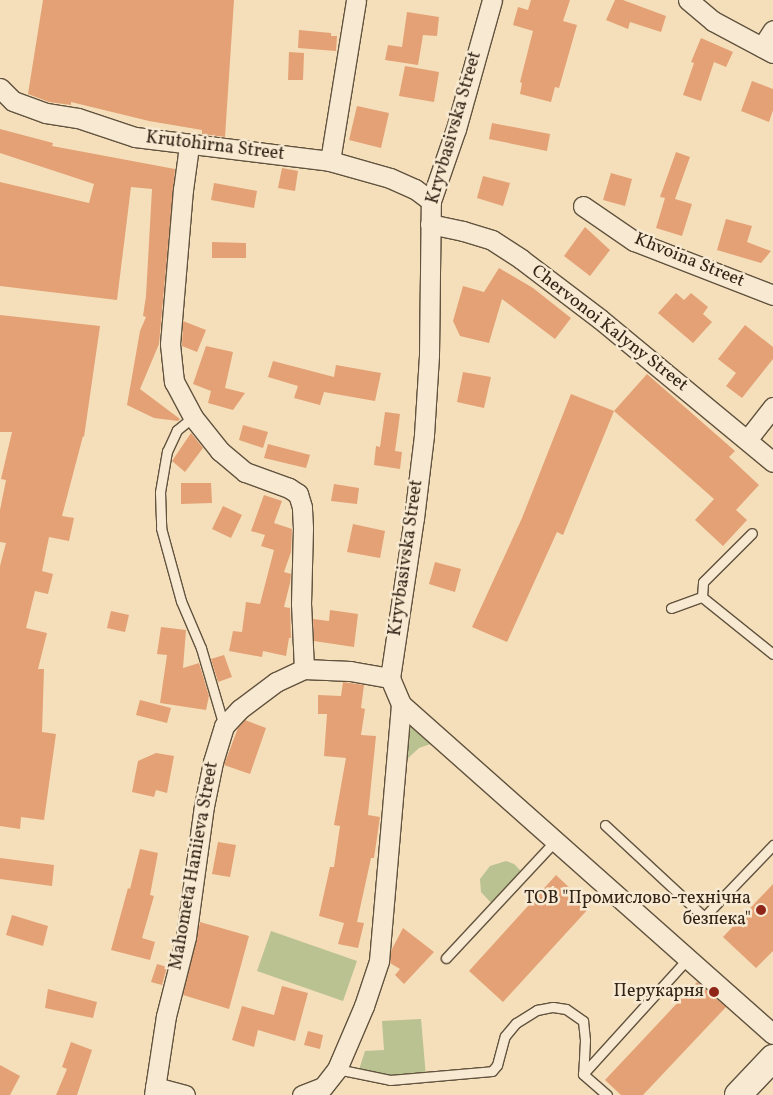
<!DOCTYPE html>
<html>
<head>
<meta charset="utf-8">
<style>
  body { margin:0 }
  #map { position:relative; width:773px; height:1095px; overflow:hidden; background:#f4dfba; font-family:Vollkorn,serif }
  div>[style] { position:absolute }
  .green>* { inset:0; background:#bac291 }
  .building>* { inset:0; background:#e4a175 }
  .roads { filter:drop-shadow(1px 0 #62533f) drop-shadow(-1px 0 #62533f) drop-shadow(0 1px #62533f) drop-shadow(0 -1px #62533f) }
  .lane>* { height:9px; margin:-4.5px; padding:0 4.5px; transform-origin:4.5px; border-radius:4.5px; background:#f8ead2 }
  .street>* { height:19px; margin:-9.5px; padding:0 9.5px; transform-origin:9.5px; border-radius:9.5px; background:#f8ead2 }
  .secondary>* { height:26px; margin:-13px; padding:0 13px; transform-origin:13px; border-radius:13px; background:#f8ead2 }
  .dots>* { width:14px; height:14px; translate:-50% -50%; box-sizing:border-box; border:2px solid #f8ead2; border-radius:50% }
  span { translate:-50% -50%; white-space:nowrap; text-align:center; line-height:1.15; -webkit-text-stroke:5px #f8ead2; paint-order:stroke }
  .street-label { font-size:18px; color:#322416 }
  .poi-label { font-size:18px; color:#322416 }
  .right { translate:-100% -50%; text-align:right }
</style>
</head>
<body>
<div id="map">
  <div class="green">
    <div style="clip-path:polygon(401px 704px,442px 740px,419px 748px,405px 761px)"></div>
    <div style="clip-path:polygon(506px 861px,514px 864px,524px 874px,494px 906px,481px 892px,480px 879px,490px 866px)"></div>
    <div style="clip-path:polygon(271px 931px,357px 961px,343px 1001px,257px 971px)"></div>
    <div style="clip-path:polygon(421px 1019px,426px 1077px,390px 1080px,358px 1073px,365px 1051px,384px 1050px,382px 1021px)"></div>
  </div>
  <div class="building">
    <div style="clip-path:polygon(43px 0,234px 0,225px 137px,202px 134px,202px 130px,149px 121px,71px 102px,71px 105px,49px 102px,28px 94px)"></div>
    <div style="clip-path:polygon(531px 0,570px 0,563px 21px,577px 25px,559px 88px,555px 87px,551px 102px,520px 94px,522px 83px,520px 82px,533px 31px,513px 25px,518px 7px,528px 10px)"></div>
    <div style="clip-path:polygon(615px 0,623px 0,666px 16px,661px 32px,630px 22px,628px 29px,606px 20px)"></div>
    <div style="clip-path:polygon(407px 12px,439px 17px,437px 36px,423px 35px,418px 65px,385px 60px,388px 45px,402px 47px)"></div>
    <div style="clip-path:polygon(299px 30px,331px 33px,331px 36px,337px 36px,336px 51px,298px 48px)"></div>
    <div style="clip-path:polygon(701px 38px,733px 52px,726px 67px,714px 62px,701px 101px,683px 95px,694px 63px,691px 62px)"></div>
    <div style="clip-path:polygon(289px 52px,304px 53px,303px 80px,288px 80px)"></div>
    <div style="clip-path:polygon(405px 66px,439px 72px,434px 102px,399px 96px)"></div>
    <div style="clip-path:polygon(752px 81px,773px 89px,773px 110px,769px 122px,741px 111px)"></div>
    <div style="clip-path:polygon(357px 106px,389px 113px,381px 148px,349px 140px)"></div>
    <div style="clip-path:polygon(492px 123px,550px 134px,547px 151px,489px 139px)"></div>
    <div style="clip-path:polygon(0 129px,53px 143px,52px 146px,175px 169px,159px 344px,140px 389px,180px 419px,178px 421px,154px 418px,127px 405px,140px 331px,146px 317px,143px 316px,146px 296px,152px 189px,131px 187px,117px 300px,0 286px,0 182px,89px 203px,94px 184px,0 153px)"></div>
    <div style="clip-path:polygon(676px 152px,690px 157px,675px 199px,692px 204px,682px 236px,656px 228px,665px 198px,660px 197px)"></div>
    <div style="clip-path:polygon(282px 168px,298px 171px,295px 191px,278px 188px)"></div>
    <div style="clip-path:polygon(611px 173px,632px 179px,625px 206px,603px 200px)"></div>
    <div style="clip-path:polygon(483px 176px,510px 183px,503px 206px,477px 198px)"></div>
    <div style="clip-path:polygon(214px 183px,257px 191px,254px 208px,211px 200px)"></div>
    <div style="clip-path:polygon(726px 219px,752px 226px,747px 242px,771px 251px,761px 263px,717px 250px)"></div>
    <div style="clip-path:polygon(585px 227px,610px 250px,590px 276px,564px 256px)"></div>
    <div style="clip-path:polygon(212px 242px,246px 243px,246px 258px,212px 258px)"></div>
    <div style="clip-path:polygon(499px 268px,533px 288px,571px 318px,555px 339px,502px 299px,489px 343px,460px 336px,453px 321px,463px 286px,484px 292px)"></div>
    <div style="clip-path:polygon(676px 293px,684px 300px,691px 293px,708px 307px,703px 314px,712px 322px,693px 343px,658px 313px)"></div>
    <div style="clip-path:polygon(0 315px,100px 326px,84px 437px,83px 436px,62px 516px,74px 518px,69px 541px,49px 537px,42px 571px,53px 574px,48px 594px,35px 591px,26px 628px,47px 633px,38px 669px,44px 669px,42px 732px,56px 734px,44px 820px,21px 817px,20px 829px,0 826px,0 566px,6px 543px,0 542px,0 510px,6px 480px,1px 479px,12px 432px,0 432px)"></div>
    <div style="clip-path:polygon(183px 321px,206px 330px,197px 352px,182px 346px)"></div>
    <div style="clip-path:polygon(745px 325px,773px 347px,773px 359px,742px 398px,726px 386px,736px 373px,718px 359px)"></div>
    <div style="clip-path:polygon(206px 346px,233px 352px,225px 388px,245px 393px,233px 410px,208px 403px,211px 391px,193px 384px)"></div>
    <div style="clip-path:polygon(273px 361px,334px 377px,336px 365px,381px 373px,375px 401px,324px 392px,320px 405px,294px 398px,298px 386px,268px 377px)"></div>
    <div style="clip-path:polygon(463px 372px,491px 377px,484px 408px,457px 402px)"></div>
    <div style="clip-path:polygon(647px 374px,735px 451px,729px 457px,759px 485px,736px 510px,747px 520px,723px 546px,695px 520px,714px 499px,614px 411px)"></div>
    <div style="clip-path:polygon(571px 394px,614px 411px,563px 535px,557px 532px,507px 642px,472px 627px,522px 518px)"></div>
    <div style="clip-path:polygon(385px 412px,400px 414px,395px 451px,402px 452px,400px 469px,374px 465px,376px 446px,380px 447px)"></div>
    <div style="clip-path:polygon(243px 425px,268px 432px,263px 448px,239px 440px)"></div>
    <div style="clip-path:polygon(191px 433px,203px 448px,185px 472px,172px 461px)"></div>
    <div style="clip-path:polygon(268px 444px,310px 455px,306px 468px,264px 458px)"></div>
    <div style="clip-path:polygon(181px 483px,211px 483px,212px 503px,181px 504px)"></div>
    <div style="clip-path:polygon(334px 484px,359px 488px,357px 504px,331px 501px)"></div>
    <div style="clip-path:polygon(264px 495px,282px 501px,274px 523px,292px 529px,291px 552px,284px 572px,291px 574px,290px 583px,284px 607px,290px 608px,291px 638px,289px 638px,286px 656px,263px 651px,262px 657px,229px 651px,233px 631px,242px 632px,246px 602px,260px 604px,274px 550px,261px 546px,265px 535px,251px 531px)"></div>
    <div style="clip-path:polygon(223px 506px,242px 515px,231px 538px,212px 529px)"></div>
    <div style="clip-path:polygon(353px 524px,385px 531px,380px 558px,347px 552px)"></div>
    <div style="clip-path:polygon(435px 562px,461px 569px,455px 592px,429px 584px)"></div>
    <div style="clip-path:polygon(330px 610px,358px 614px,354px 647px,314px 641px,313px 619px,329px 621px)"></div>
    <div style="clip-path:polygon(111px 611px,129px 615px,125px 632px,107px 628px)"></div>
    <div style="clip-path:polygon(161px 627px,186px 630px,183px 668px,199px 663px,209px 696px,206px 710px,160px 703px,167px 655px,157px 654px)"></div>
    <div style="clip-path:polygon(224px 655px,232px 677px,218px 682px,211px 659px)"></div>
    <div style="clip-path:polygon(343px 682px,364px 685px,361px 708px,365px 709px,361px 735px,376px 736px,368px 815px,380px 817px,374px 858px,371px 858px,357px 922px,364px 923px,358px 948px,338px 944px,344px 923px,319px 916px,330px 867px,334px 867px,340px 826px,334px 825px,346px 758px,324px 756px,327px 714px,318px 714px,318px 695px,341px 696px)"></div>
    <div style="clip-path:polygon(140px 700px,171px 708px,167px 723px,136px 715px)"></div>
    <div style="clip-path:polygon(245px 720px,266px 728px,250px 774px,224px 765px,238px 728px)"></div>
    <div style="clip-path:polygon(156px 753px,174px 756px,167px 793px,156px 790px,154px 797px,132px 792px,138px 761px)"></div>
    <div style="clip-path:polygon(218px 842px,236px 845px,230px 877px,212px 874px)"></div>
    <div style="clip-path:polygon(140px 849px,158px 853px,150px 895px,154px 896px,142px 938px,155px 942px,150px 960px,111px 950px,128px 888px,130px 889px)"></div>
    <div style="clip-path:polygon(0 858px,54px 865px,52px 886px,0 879px)"></div>
    <div style="clip-path:polygon(556px 875px,590px 907px,503px 1002px,469px 971px)"></div>
    <div style="clip-path:polygon(773px 884px,773px 951px,756px 968px,723px 937px)"></div>
    <div style="clip-path:polygon(12px 915px,48px 926px,43px 946px,6px 935px)"></div>
    <div style="clip-path:polygon(200px 922px,249px 936px,229px 1009px,183px 995px)"></div>
    <div style="clip-path:polygon(403px 928px,434px 952px,404px 984px,395px 975px,400px 969px,390px 963px,391px 951px)"></div>
    <div style="clip-path:polygon(157px 964px,167px 967px,162px 985px,151px 982px)"></div>
    <div style="clip-path:polygon(697px 982px,726px 1007px,643px 1095px,621px 1095px,605px 1080px)"></div>
    <div style="clip-path:polygon(282px 986px,308px 993px,295px 1041px,258px 1030px,254px 1047px,232px 1040px,242px 1006px,274px 1015px)"></div>
    <div style="clip-path:polygon(48px 989px,97px 1002px,93px 1018px,45px 1008px)"></div>
    <div style="clip-path:polygon(308px 1031px,323px 1035px,320px 1049px,304px 1045px)"></div>
    <div style="clip-path:polygon(71px 1042px,92px 1050px,77px 1095px,56px 1095px,67px 1069px,62px 1067px)"></div>
    <div style="clip-path:polygon(0 1065px,20px 1076px,10px 1095px,0 1095px)"></div>
  </div>
  <div class="roads">
    <div class="lane">
      <div style="left:193px;top:417px;width:21px;rotate:141deg"></div>
      <div style="left:177px;top:430px;width:23px;rotate:115deg"></div>
      <div style="left:167px;top:451px;width:42px;rotate:99.7deg"></div>
      <div style="left:160px;top:492px;width:36px;rotate:88deg"></div>
      <div style="left:161px;top:528px;width:76px;rotate:74.7deg"></div>
      <div style="left:181px;top:601px;width:51px;rotate:66.9deg"></div>
      <div style="left:201px;top:648px;width:81px;rotate:73.6deg"></div>
      <div style="left:702px;top:597px;width:91px;rotate:38.8deg"></div>
      <div style="left:702px;top:597px;width:15px;rotate:-86deg"></div>
      <div style="left:703px;top:582px;width:69px;rotate:-45deg"></div>
      <div style="left:671px;top:608px;width:33px;rotate:-20deg"></div>
      <div style="left:605px;top:825px;width:135px;rotate:42.9deg"></div>
      <div style="left:704px;top:917px;width:100px;rotate:-46.2deg"></div>
      <div style="left:446px;top:958px;width:160px;rotate:-47deg"></div>
      <div style="left:337px;top:1069px;width:54px;rotate:11.7deg"></div>
      <div style="left:390px;top:1080px;width:102px;rotate:-5deg"></div>
      <div style="left:492px;top:1071px;width:8px;rotate:-50deg"></div>
      <div style="left:497px;top:1065px;width:30px;rotate:-75deg"></div>
      <div style="left:505px;top:1036px;width:17px;rotate:-50deg"></div>
      <div style="left:516px;top:1023px;width:25px;rotate:-32deg"></div>
      <div style="left:537px;top:1010px;width:16px;rotate:-11deg"></div>
      <div style="left:553px;top:1007px;width:13px;rotate:9deg"></div>
      <div style="left:566px;top:1009px;width:21px;rotate:35deg"></div>
      <div style="left:583px;top:1021px;width:19px;rotate:84deg"></div>
      <div style="left:585px;top:1040px;width:34px;rotate:93deg"></div>
      <div style="left:607px;top:1095px;width:32px;rotate:-139deg"></div>
      <div style="left:583px;top:1074px;width:156px;rotate:-47.8deg"></div>
    </div>
    <div class="street">
      <div style="left:688px;top:0;width:33px;rotate:40deg"></div>
      <div style="left:713px;top:21px;width:68px;rotate:28.1deg"></div>
      <div style="left:762px;top:47px;width:20px;rotate:-57deg"></div>
      <div style="left:0;top:88px;width:18px;rotate:45deg"></div>
      <div style="left:13px;top:101px;width:35px;rotate:20deg"></div>
      <div style="left:46px;top:113px;width:32px;rotate:9deg"></div>
      <div style="left:78px;top:118px;width:60px;rotate:18.4deg"></div>
      <div style="left:135px;top:137px;width:196px;rotate:7deg"></div>
      <div style="left:330px;top:161px;width:62px;rotate:15.8deg"></div>
      <div style="left:390px;top:178px;width:27px;rotate:24deg"></div>
      <div style="left:415px;top:189px;width:20px;rotate:37deg"></div>
      <div style="left:330px;top:161px;width:163px;rotate:-80.8deg"></div>
      <div style="left:583px;top:206px;width:62px;rotate:34.5deg"></div>
      <div style="left:634px;top:241px;width:149px;rotate:21.2deg"></div>
      <div style="left:430px;top:224px;width:34px;rotate:12deg"></div>
      <div style="left:463px;top:231px;width:30px;rotate:17deg"></div>
      <div style="left:492px;top:240px;width:35px;rotate:33deg"></div>
      <div style="left:521px;top:259px;width:99px;rotate:37.2deg"></div>
      <div style="left:600px;top:319px;width:224px;rotate:39.6deg"></div>
      <div style="left:747px;top:440px;width:42px;rotate:-51.8deg"></div>
      <div style="left:304px;top:669px;width:46px;rotate:2.5deg"></div>
      <div style="left:350px;top:671px;width:41px;rotate:9.9deg"></div>
      <div style="left:401px;top:704px;width:497px;rotate:41.6deg"></div>
      <div style="left:155px;top:1087px;width:31px;rotate:15deg"></div>
      <div style="left:154px;top:1095px;width:80px;rotate:-81.4deg"></div>
      <div style="left:166px;top:1016px;width:81px;rotate:-75.8deg"></div>
      <div style="left:186px;top:937px;width:132px;rotate:-82.2deg"></div>
      <div style="left:204px;top:806px;width:45px;rotate:-78.4deg"></div>
      <div style="left:213px;top:762px;width:38px;rotate:-73deg"></div>
      <div style="left:224px;top:726px;width:23px;rotate:-47deg"></div>
      <div style="left:240px;top:709px;width:45px;rotate:-36.9deg"></div>
      <div style="left:276px;top:682px;width:31px;rotate:-25deg"></div>
      <div style="left:304px;top:669px;width:65px;rotate:-92.6deg"></div>
      <div style="left:301px;top:604px;width:76px;rotate:-88.5deg"></div>
      <div style="left:303px;top:528px;width:21px;rotate:-93deg"></div>
      <div style="left:302px;top:507px;width:14px;rotate:-107deg"></div>
      <div style="left:298px;top:494px;width:11px;rotate:-146deg"></div>
      <div style="left:289px;top:488px;width:47px;rotate:-160deg"></div>
      <div style="left:245px;top:472px;width:33px;rotate:-140deg"></div>
      <div style="left:220px;top:451px;width:43px;rotate:-128.5deg"></div>
      <div style="left:193px;top:417px;width:40px;rotate:-118deg"></div>
      <div style="left:174px;top:382px;width:38px;rotate:-96deg"></div>
      <div style="left:170px;top:344px;width:155px;rotate:-85.2deg"></div>
      <div style="left:183px;top:190px;width:44px;rotate:-82.2deg"></div>
      <div style="left:302px;top:1095px;width:22px;rotate:-21deg"></div>
      <div style="left:323px;top:1087px;width:23px;rotate:-52deg"></div>
      <div style="left:337px;top:1069px;width:69px;rotate:-66.8deg"></div>
      <div style="left:364px;top:1006px;width:47px;rotate:-71.6deg"></div>
      <div style="left:379px;top:961px;width:258px;rotate:-85.1deg"></div>
      <div style="left:401px;top:704px;width:28px;rotate:-113deg"></div>
      <div style="left:390px;top:678px;width:162px;rotate:-81.5deg"></div>
      <div style="left:414px;top:518px;width:84px;rotate:-83.1deg"></div>
      <div style="left:424px;top:435px;width:80px;rotate:-86.4deg"></div>
      <div style="left:429px;top:355px;width:154px;rotate:-89.3deg"></div>
      <div style="left:431px;top:201px;width:76px;rotate:-70.9deg"></div>
      <div style="left:456px;top:129px;width:134px;rotate:-74.4deg"></div>
    </div>
    <div class="secondary">
      <div style="left:738px;top:1095px;width:51px;rotate:-46.6deg"></div>
    </div>
  </div>
  <div class="dots">
    <div style="left:761px;top:910px;background:#8f2418"></div>
    <div style="left:714px;top:992px;background:#8f2418"></div>
  </div>
  <div class="street-label">
    <span style="left:455px;top:128px;rotate:-74deg">Kryvbasivska Street</span>
    <span style="left:215px;top:147px;rotate:7deg">Krutohirna Street</span>
    <span style="left:689px;top:261px;rotate:22deg">Khvoina Street</span>
    <span style="left:609px;top:329px;rotate:38deg">Chervonoi Kalyny Street</span>
    <span style="left:407px;top:558px;rotate:-82deg">Kryvbasivska Street</span>
    <span style="left:195px;top:866px;rotate:-80deg">Mahometa Haniieva Street</span>
  </div>
  <div class="poi-label">
    <span class="right" style="left:751px;top:910px">ТОВ "Промислово-технічна<br>безпека"</span>
    <span class="right" style="left:704px;top:992px">Перукарня</span>
  </div>
</div>
</body>
</html>
